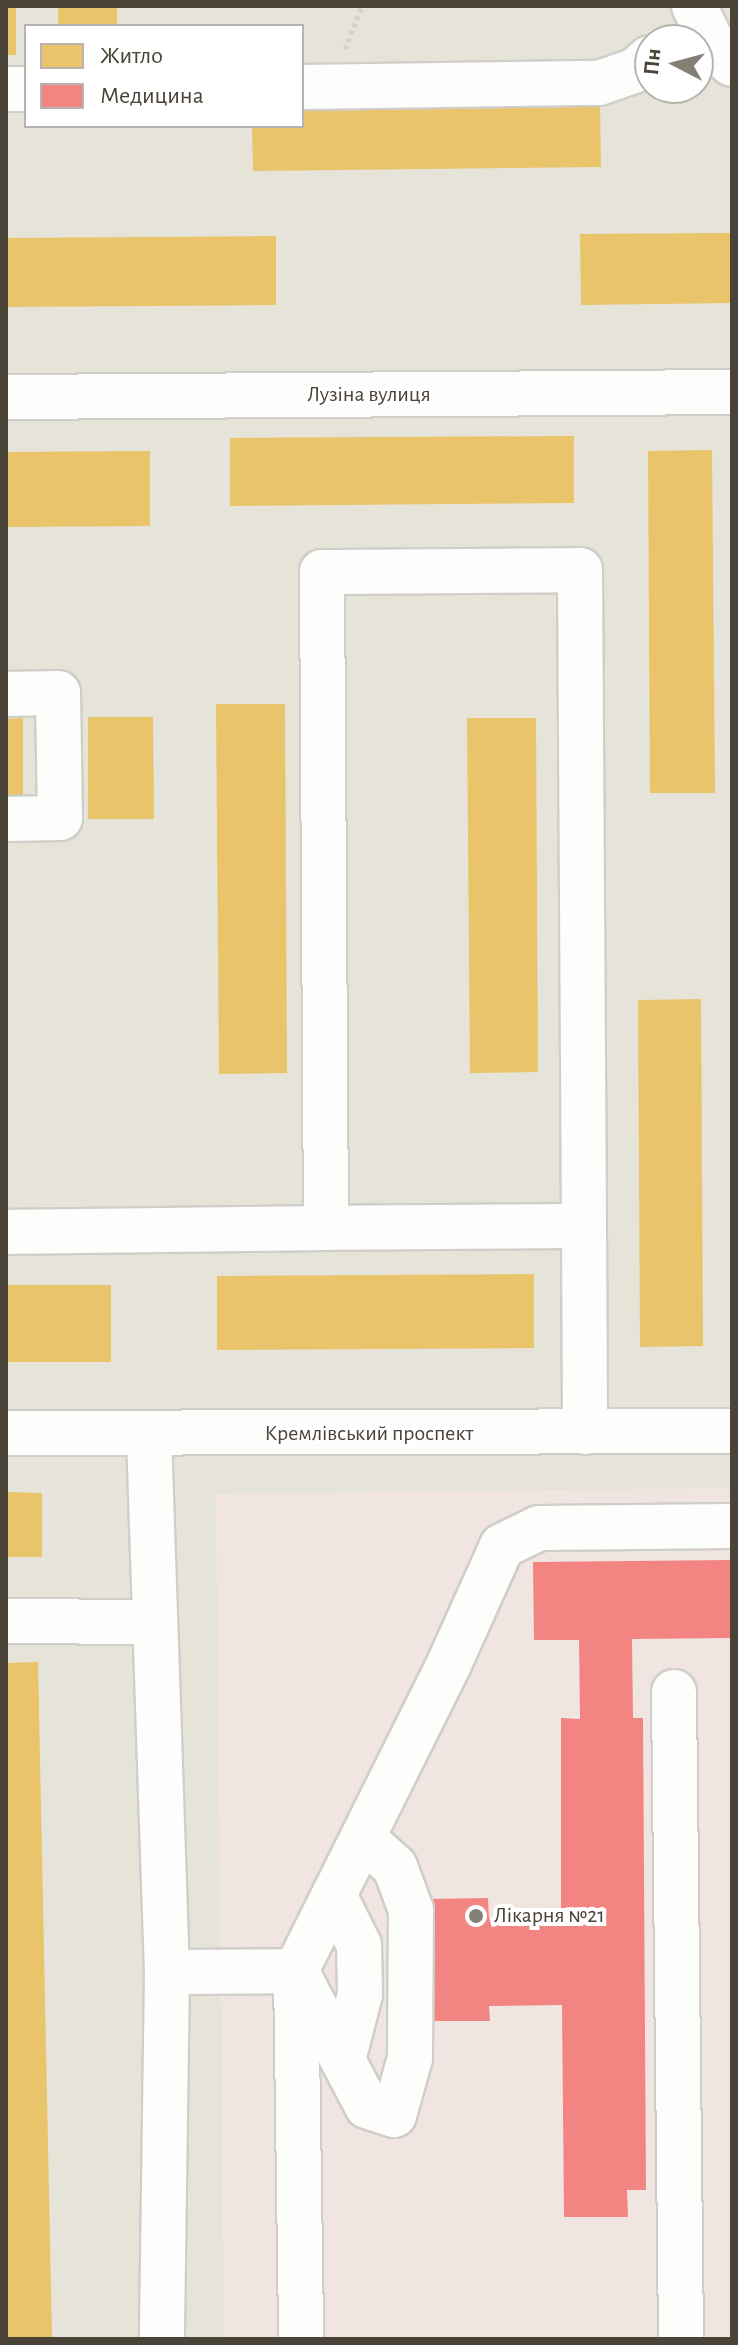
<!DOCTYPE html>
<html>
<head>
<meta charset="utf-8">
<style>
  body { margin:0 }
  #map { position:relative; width:738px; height:2345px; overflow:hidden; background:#f2f1ec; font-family:"Alegreya Sans",sans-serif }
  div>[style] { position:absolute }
  .residential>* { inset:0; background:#e6e3d9 }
  .medical>* { inset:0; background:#f1e5e1 }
  .homes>* { inset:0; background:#e9c46a }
  .health>* { inset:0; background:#f28482 }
  .path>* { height:5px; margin-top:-2.5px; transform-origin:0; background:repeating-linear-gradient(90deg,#d2d1ca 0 4px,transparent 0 8px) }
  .roads { filter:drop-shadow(2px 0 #d0cec9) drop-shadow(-2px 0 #d0cec9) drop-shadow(0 2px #d0cec9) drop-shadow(0 -2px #d0cec9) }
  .minor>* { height:44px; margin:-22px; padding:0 22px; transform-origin:22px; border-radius:22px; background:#fdfdfc }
  .dots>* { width:22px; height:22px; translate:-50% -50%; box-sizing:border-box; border:4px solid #fff; border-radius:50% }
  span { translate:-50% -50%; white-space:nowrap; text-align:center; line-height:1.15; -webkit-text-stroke:8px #fff; paint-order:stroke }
  .street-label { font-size:22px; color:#4a4337 }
  .poi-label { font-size:22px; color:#4a4337 }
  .left { translate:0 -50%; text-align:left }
  .frame { position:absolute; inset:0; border:8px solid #4a4337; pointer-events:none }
  .legend { position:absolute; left:24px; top:24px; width:280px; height:104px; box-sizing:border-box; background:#fff; border:2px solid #b7b4af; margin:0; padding:10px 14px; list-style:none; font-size:24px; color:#4a4337 }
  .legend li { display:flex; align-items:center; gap:16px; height:40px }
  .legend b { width:40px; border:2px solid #b7b4af }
  .north { position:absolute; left:634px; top:24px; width:80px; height:80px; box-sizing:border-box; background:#fff; border:2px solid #b7b4af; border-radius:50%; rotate:276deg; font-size:22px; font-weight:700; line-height:32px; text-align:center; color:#4a4337 }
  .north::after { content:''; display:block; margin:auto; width:28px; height:36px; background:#858076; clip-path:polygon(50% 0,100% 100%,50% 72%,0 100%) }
</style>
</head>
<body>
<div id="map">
  <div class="residential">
    <div style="clip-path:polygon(evenodd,6px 6px,732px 6px,732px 2339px,6px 2339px,6px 6px,26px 26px,302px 26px,302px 126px,26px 126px,26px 26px,6px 6px,650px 40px,698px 40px,698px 88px,650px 88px,650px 40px)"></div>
  </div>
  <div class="medical">
    <div style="clip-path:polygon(732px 1488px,732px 2339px,224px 2339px,216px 1494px)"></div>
  </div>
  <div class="homes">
    <div style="clip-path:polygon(6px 6px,16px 6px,16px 55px,6px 55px)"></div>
    <div style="clip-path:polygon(58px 6px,117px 6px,117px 26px,58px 26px)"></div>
    <div style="clip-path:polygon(600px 104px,601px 167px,253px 171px,252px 126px,302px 126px,302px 108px)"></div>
    <div style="clip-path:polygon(732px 233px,732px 303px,581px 305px,580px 234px)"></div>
    <div style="clip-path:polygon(276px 236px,276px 305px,6px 307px,6px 238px)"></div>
    <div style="clip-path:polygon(574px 436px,574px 503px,230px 506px,230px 438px)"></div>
    <div style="clip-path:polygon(712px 450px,715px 793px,650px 793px,648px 451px)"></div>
    <div style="clip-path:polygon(150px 451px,150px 526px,6px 527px,6px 452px)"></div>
    <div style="clip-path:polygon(216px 704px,285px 704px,287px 1073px,219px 1074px)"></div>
    <div style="clip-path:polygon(88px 717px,153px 717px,154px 819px,88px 819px)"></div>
    <div style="clip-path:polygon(23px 718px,23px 798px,6px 798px,6px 719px)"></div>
    <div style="clip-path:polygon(467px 718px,536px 718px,538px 1072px,470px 1073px)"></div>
    <div style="clip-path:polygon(701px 999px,703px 1346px,640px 1347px,638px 1000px)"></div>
    <div style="clip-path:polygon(534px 1274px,534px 1348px,217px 1350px,217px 1276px)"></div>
    <div style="clip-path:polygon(6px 1285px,111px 1285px,111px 1362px,6px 1362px)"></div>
    <div style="clip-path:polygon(6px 1492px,42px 1493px,42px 1557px,6px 1557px)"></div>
    <div style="clip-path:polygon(38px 1662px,52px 2339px,6px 2339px,6px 1663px)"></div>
  </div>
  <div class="health">
    <div style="clip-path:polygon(732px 1560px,732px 1638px,632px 1639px,633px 1718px,643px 1718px,646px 2190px,627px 2190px,628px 2217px,564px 2217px,562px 2005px,489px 2006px,490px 2021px,429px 2021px,428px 1899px,488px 1898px,489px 1918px,561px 1917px,561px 1718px,580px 1719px,579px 1640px,534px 1640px,533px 1562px)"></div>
  </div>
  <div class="path">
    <div style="left:345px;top:49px;width:46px;rotate:-68.4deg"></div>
  </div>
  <div class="roads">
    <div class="minor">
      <div style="left:694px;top:6px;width:49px;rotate:63.4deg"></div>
      <div style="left:716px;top:50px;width:21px;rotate:41deg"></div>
      <div style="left:302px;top:87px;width:297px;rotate:-0.8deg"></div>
      <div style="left:599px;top:83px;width:39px;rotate:-19deg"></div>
      <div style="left:636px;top:70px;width:18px;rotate:-41deg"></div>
      <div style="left:6px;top:89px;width:20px"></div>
      <div style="left:6px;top:397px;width:726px;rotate:-0.39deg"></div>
      <div style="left:6px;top:694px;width:52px;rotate:-1.1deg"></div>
      <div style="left:58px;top:693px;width:125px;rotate:89.1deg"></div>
      <div style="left:60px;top:818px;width:54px;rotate:178.9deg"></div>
      <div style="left:584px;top:1226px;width:258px;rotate:179.6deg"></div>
      <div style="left:326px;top:1228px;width:656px;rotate:-90.35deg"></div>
      <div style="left:322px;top:572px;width:258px;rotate:-0.4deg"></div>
      <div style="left:580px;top:570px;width:656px;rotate:89.65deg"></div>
      <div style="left:584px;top:1226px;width:206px;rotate:89.7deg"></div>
      <div style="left:6px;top:1232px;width:320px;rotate:-0.7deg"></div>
      <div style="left:6px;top:1433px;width:726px;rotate:-0.16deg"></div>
      <div style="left:149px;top:1436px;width:536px;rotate:88.08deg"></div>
      <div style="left:167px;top:1972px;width:367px;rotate:90.8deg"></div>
      <div style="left:6px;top:1621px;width:147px;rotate:0.4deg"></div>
      <div style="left:674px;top:1692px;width:647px;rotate:89.38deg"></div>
      <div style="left:363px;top:1838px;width:43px;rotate:42.2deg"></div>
      <div style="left:395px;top:1867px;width:46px;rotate:69.6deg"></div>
      <div style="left:411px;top:1910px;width:148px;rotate:90.4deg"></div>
      <div style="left:410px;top:2058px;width:59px;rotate:105.7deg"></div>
      <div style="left:394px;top:2115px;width:28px;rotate:-162deg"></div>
      <div style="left:367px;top:2106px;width:153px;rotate:-117.7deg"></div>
      <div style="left:296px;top:1971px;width:343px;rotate:-63.5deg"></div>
      <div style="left:449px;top:1664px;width:129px;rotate:-65.8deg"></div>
      <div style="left:502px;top:1546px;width:41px;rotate:-25.9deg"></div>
      <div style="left:539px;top:1528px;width:193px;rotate:-0.6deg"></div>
      <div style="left:334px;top:1895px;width:56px;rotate:63.4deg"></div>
      <div style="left:359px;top:1945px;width:49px;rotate:88.8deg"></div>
      <div style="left:360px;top:1994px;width:68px;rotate:104.4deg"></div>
      <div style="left:167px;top:1972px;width:129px;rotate:-0.4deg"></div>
      <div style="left:296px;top:1971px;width:368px;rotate:89.2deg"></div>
    </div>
  </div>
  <div class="dots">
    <div style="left:476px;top:1916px;background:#858076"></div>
  </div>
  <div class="street-label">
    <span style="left:369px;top:395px">Лузіна вулиця</span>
    <span style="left:369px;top:1434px">Кремлівський проспект</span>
  </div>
  <div class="poi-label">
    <span class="left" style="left:494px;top:1916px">Лікарня №21</span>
  </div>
  <div class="frame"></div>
  <ul class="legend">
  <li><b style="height:22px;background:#e9c46a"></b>Житло</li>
  <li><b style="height:22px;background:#f28482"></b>Медицина</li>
  </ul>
  <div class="north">Пн</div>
</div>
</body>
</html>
